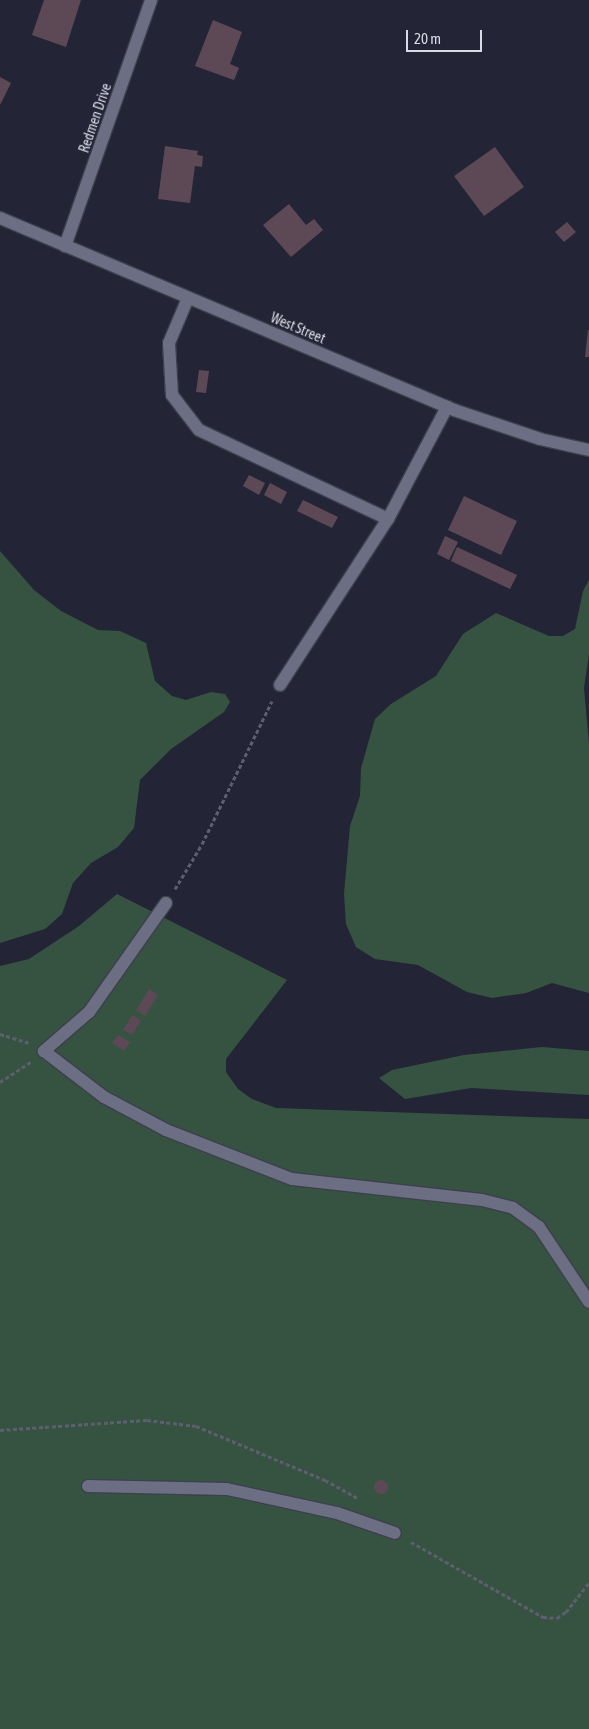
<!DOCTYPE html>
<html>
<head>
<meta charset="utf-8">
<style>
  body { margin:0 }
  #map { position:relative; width:589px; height:1729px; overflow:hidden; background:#232536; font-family:"Asap Condensed",sans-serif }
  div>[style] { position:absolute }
  .green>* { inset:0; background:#355340 }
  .building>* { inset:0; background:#5d4956 }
  .round { border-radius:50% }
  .path>* { height:3px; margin-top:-1.5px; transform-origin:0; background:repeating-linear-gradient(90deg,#5d5f6e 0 4px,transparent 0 6.5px) }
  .roads { filter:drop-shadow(1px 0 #3d3f4d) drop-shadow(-1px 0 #3d3f4d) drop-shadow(0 1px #3d3f4d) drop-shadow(0 -1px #3d3f4d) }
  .service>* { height:12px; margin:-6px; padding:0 6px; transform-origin:6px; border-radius:6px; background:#6c6f84 }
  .minor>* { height:12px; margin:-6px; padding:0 6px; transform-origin:6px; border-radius:6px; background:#6c6f84 }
  .tertiary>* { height:12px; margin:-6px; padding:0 6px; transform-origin:6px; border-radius:6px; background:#6c6f84 }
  span { translate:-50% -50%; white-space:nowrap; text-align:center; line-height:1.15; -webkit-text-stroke:4px #232536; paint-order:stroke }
  .street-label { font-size:14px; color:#d8dae6 }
  .scale { position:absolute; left:406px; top:30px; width:76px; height:22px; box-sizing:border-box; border:2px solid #d8dae6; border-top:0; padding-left:6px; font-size:15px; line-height:18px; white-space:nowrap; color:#d8dae6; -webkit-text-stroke:4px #232536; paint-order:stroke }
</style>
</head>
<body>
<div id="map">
  <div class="green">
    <div style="clip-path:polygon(0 551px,34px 590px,61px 611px,98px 630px,120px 631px,146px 643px,155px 681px,172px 696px,186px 700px,211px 692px,225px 694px,230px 702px,224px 712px,171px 749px,140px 780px,134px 828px,118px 847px,91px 863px,73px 883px,62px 914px,45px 929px,0 943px)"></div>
    <div style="clip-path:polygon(589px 580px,589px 654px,584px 688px,589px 744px,589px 993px,552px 983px,526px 993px,492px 998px,467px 992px,418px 965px,375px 959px,356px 947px,346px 924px,344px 894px,350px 826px,360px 796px,361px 768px,375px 719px,391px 704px,436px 676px,463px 634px,496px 613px,549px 636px,563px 636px,575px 629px,583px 591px)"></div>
    <div style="clip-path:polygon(117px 894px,287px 980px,226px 1059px,226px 1072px,238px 1089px,252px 1099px,276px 1108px,589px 1119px,589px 1729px,0 1729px,0 966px,29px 959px,79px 926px)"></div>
    <div style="clip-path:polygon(542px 1047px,589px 1051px,589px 1095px,471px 1088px,405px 1099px,379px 1078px,392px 1070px,464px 1055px)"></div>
  </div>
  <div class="building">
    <div style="clip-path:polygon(44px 0,81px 0,66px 47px,32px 35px)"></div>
    <div style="clip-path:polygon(213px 20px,242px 32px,230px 64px,239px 68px,234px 80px,195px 66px)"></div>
    <div style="clip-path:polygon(0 77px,11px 83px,0 105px)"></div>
    <div style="clip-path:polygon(165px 146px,198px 151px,197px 155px,203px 156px,202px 167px,195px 166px,190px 203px,158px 199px)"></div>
    <div style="clip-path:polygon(495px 147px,524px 187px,484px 216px,454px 176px)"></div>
    <div style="clip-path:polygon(289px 204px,306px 225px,314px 219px,323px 230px,291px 257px,263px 225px)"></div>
    <div style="clip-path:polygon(567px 222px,576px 232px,564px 242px,555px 232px)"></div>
    <div style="clip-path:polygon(588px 330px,589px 330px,589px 357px,585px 357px)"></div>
    <div style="clip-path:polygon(199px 370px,209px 371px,206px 393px,196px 392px)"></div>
    <div style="clip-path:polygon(249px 475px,265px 483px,259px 495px,243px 486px)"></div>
    <div style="clip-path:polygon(270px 483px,287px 492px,281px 504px,264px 495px)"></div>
    <div style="clip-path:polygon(464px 496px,517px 521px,501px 555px,448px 530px)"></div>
    <div style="clip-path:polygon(303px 500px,338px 517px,332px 528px,297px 511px)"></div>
    <div style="clip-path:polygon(445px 536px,458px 542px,449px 560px,437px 554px)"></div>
    <div style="clip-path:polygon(457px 547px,517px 575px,510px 589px,451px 561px)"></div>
    <div style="clip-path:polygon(149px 989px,158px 995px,145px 1016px,136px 1010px)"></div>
    <div style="clip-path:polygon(132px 1015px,141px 1020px,132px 1035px,123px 1030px)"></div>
    <div style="clip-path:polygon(118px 1035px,130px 1042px,124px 1051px,112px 1043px)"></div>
    <div class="round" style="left:374px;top:1480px;width:14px;height:14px"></div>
  </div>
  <div class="path">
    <div style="left:175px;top:889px;width:52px;rotate:-59deg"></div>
    <div style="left:202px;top:844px;width:159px;rotate:-63.9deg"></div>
    <div style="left:0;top:1034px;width:30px;rotate:17deg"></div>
    <div style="left:0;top:1082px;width:37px;rotate:-33deg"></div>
    <div style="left:0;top:1430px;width:147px;rotate:-3.9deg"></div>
    <div style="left:147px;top:1420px;width:49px;rotate:7deg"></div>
    <div style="left:196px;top:1426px;width:140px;rotate:22.7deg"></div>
    <div style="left:325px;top:1480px;width:38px;rotate:29deg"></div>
    <div style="left:411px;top:1542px;width:152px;rotate:29.6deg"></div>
    <div style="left:543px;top:1617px;width:14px;rotate:4deg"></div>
    <div style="left:557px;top:1618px;width:11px;rotate:-34deg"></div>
    <div style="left:566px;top:1612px;width:37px;rotate:-52deg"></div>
  </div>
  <div class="roads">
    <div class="service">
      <div style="left:188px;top:298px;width:49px;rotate:112.9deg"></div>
      <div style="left:169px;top:343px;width:52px;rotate:86.7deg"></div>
      <div style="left:172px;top:395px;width:44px;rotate:52.4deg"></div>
      <div style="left:199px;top:430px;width:209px;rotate:25.2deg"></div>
      <div style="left:388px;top:519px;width:127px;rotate:-62.2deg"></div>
      <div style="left:280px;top:685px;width:198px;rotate:-57deg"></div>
      <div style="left:166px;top:903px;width:133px;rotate:125.2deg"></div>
      <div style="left:89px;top:1012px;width:60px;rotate:139.1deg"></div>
      <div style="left:44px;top:1051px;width:76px;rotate:37.5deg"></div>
      <div style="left:104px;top:1097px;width:70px;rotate:28deg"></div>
      <div style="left:166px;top:1130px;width:135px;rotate:21.3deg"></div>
      <div style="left:292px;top:1179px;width:191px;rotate:6.3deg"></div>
      <div style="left:482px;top:1200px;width:32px;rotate:14deg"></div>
      <div style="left:513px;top:1208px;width:32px;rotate:36deg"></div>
      <div style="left:539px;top:1227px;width:90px;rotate:56.3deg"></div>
      <div style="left:88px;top:1486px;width:139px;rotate:1.2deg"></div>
      <div style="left:227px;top:1489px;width:113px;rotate:12.3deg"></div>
      <div style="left:337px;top:1513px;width:61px;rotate:19deg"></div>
    </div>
    <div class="minor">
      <div style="left:65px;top:246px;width:261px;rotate:-70.7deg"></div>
    </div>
    <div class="tertiary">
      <div style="left:0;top:218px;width:493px;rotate:22.9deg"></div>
      <div style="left:454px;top:410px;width:91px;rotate:18.6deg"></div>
      <div style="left:540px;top:439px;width:50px;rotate:12.7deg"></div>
    </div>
  </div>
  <div class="street-label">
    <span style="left:95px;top:118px;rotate:-71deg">Redmen Drive</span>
    <span style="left:298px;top:328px;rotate:23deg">West Street</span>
  </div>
  <div class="scale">20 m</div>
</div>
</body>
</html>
